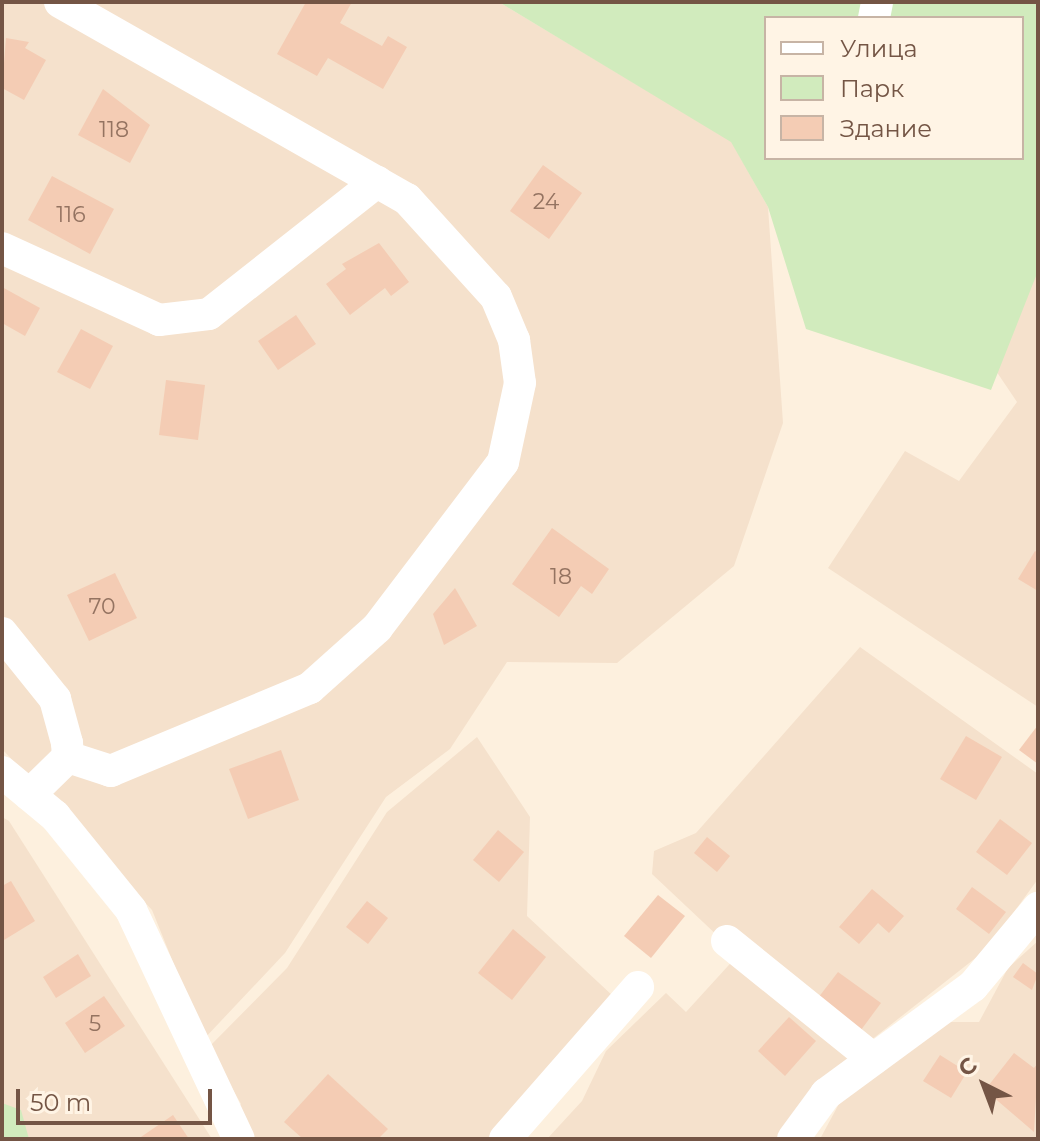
<!DOCTYPE html>
<html>
<head>
<meta charset="utf-8">
<style>
  body { margin:0 }
  #map { position:relative; width:1040px; height:1141px; overflow:hidden; background:#fdf0de; font-family:Montserrat,sans-serif }
  div>[style] { position:absolute }
  .residential>* { inset:0; background:#f5e1cc }
  .green>* { inset:0; background:#d1ebbd }
  .building>* { inset:0; background:#f4ccb4 }
  .minor>* { height:32px; margin:-16px; padding:0 16px; transform-origin:16px; border-radius:16px; background:#fff }
  span { translate:-50% -50%; white-space:nowrap; text-align:center; line-height:1.15; -webkit-text-stroke:8px #fff4e5; paint-order:stroke }
  .number-label { font-size:22px; color:#947361 }
  .number-label span { -webkit-text-stroke-width:0 }
  .frame { position:absolute; inset:0; border:4px solid #745545; pointer-events:none }
  .legend { position:absolute; left:764px; top:16px; width:260px; height:144px; box-sizing:border-box; background:#fff4e5; border:2px solid #c7b4a5; margin:0; padding:10px 14px; list-style:none; font-size:24px; color:#745545 }
  .legend li { display:flex; align-items:center; gap:16px; height:40px }
  .legend b { width:40px; border:2px solid #c7b4a5 }
  .north { position:absolute; left:944px; top:1045px; width:80px; height:80px; -webkit-text-stroke:6px #fff4e5; paint-order:stroke; rotate:318deg; font-size:22px; font-weight:700; line-height:32px; text-align:center; color:#745545 }
  .north::after { content:''; display:block; margin:auto; width:28px; height:36px; background:#745545; clip-path:polygon(50% 0,100% 100%,50% 72%,0 100%) }
  .scale { position:absolute; left:16px; top:1089px; width:196px; height:36px; box-sizing:border-box; border:4px solid #745545; border-top:0; padding-left:10px; font-size:24px; line-height:28px; white-space:nowrap; color:#745545; -webkit-text-stroke:6px #fff4e5; paint-order:stroke }
</style>
</head>
<body>
<div id="map">
  <div class="residential">
    <div style="clip-path:polygon(2px 2px,499px 2px,731px 141px,768px 207px,783px 423px,734px 566px,617px 663px,507px 662px,450px 749px,386px 797px,285px 953px,204px 1039px,152px 910px,2px 749px)"></div>
    <div style="clip-path:polygon(1038px 267px,1038px 707px,828px 568px,905px 451px,959px 481px,1017px 402px,986px 356px)"></div>
    <div style="clip-path:polygon(860px 647px,1038px 774px,1038px 879px,987px 949px,814px 1085px,776px 1139px,547px 1139px,582px 1101px,606px 1051px,666px 993px,686px 1012px,738px 955px,652px 874px,654px 851px,696px 833px)"></div>
    <div style="clip-path:polygon(477px 737px,530px 817px,527px 916px,613px 996px,488px 1139px,249px 1139px,230px 1115px,241px 1104px,209px 1047px,287px 968px,387px 812px)"></div>
    <div style="clip-path:polygon(2px 817px,9px 821px,212px 1139px,17px 1139px,2px 1122px)"></div>
    <div style="clip-path:polygon(1038px 941px,1038px 1139px,820px 1139px,840px 1102px,941px 1022px,979px 1022px,1008px 968px)"></div>
  </div>
  <div class="green">
    <div style="clip-path:polygon(evenodd,499px 2px,1038px 2px,1038px 271px,991px 390px,806px 329px,768px 207px,731px 142px,499px 2px,766px 18px,1022px 18px,1022px 158px,766px 158px,766px 18px)"></div>
    <div style="clip-path:polygon(2px 1103px,21px 1110px,29px 1139px,2px 1139px)"></div>
  </div>
  <div class="building">
    <div style="clip-path:polygon(306px 2px,352px 2px,340px 23px,382px 46px,388px 36px,407px 47px,383px 89px,328px 58px,317px 76px,277px 54px)"></div>
    <div style="clip-path:polygon(6px 38px,29px 42px,25px 48px,46px 60px,24px 100px,2px 88px)"></div>
    <div style="clip-path:polygon(103px 89px,150px 125px,130px 163px,78px 135px)"></div>
    <div style="clip-path:polygon(543px 165px,582px 193px,549px 239px,510px 211px)"></div>
    <div style="clip-path:polygon(52px 176px,114px 209px,90px 254px,28px 220px)"></div>
    <div style="clip-path:polygon(379px 243px,409px 282px,391px 296px,385px 288px,350px 315px,326px 284px,346px 269px,342px 264px)"></div>
    <div style="clip-path:polygon(2px 287px,40px 308px,25px 336px,2px 323px)"></div>
    <div style="clip-path:polygon(296px 315px,316px 344px,278px 370px,258px 341px)"></div>
    <div style="clip-path:polygon(81px 329px,113px 346px,90px 389px,57px 372px)"></div>
    <div style="clip-path:polygon(166px 380px,205px 385px,198px 440px,159px 435px)"></div>
    <div style="clip-path:polygon(552px 528px,609px 569px,592px 594px,581px 586px,559px 617px,512px 584px)"></div>
    <div style="clip-path:polygon(1035px 551px,1038px 553px,1038px 591px,1018px 579px)"></div>
    <div style="clip-path:polygon(115px 573px,137px 618px,89px 641px,67px 595px)"></div>
    <div style="clip-path:polygon(455px 588px,477px 626px,444px 645px,433px 614px)"></div>
    <div style="clip-path:polygon(1038px 725px,1038px 764px,1019px 750px)"></div>
    <div style="clip-path:polygon(966px 736px,1002px 757px,976px 800px,940px 779px)"></div>
    <div style="clip-path:polygon(281px 750px,299px 800px,248px 819px,229px 769px)"></div>
    <div style="clip-path:polygon(1000px 819px,1032px 843px,1007px 875px,976px 852px)"></div>
    <div style="clip-path:polygon(498px 830px,524px 852px,499px 882px,473px 860px)"></div>
    <div style="clip-path:polygon(707px 837px,730px 856px,717px 872px,694px 853px)"></div>
    <div style="clip-path:polygon(11px 881px,35px 921px,4px 940px,2px 886px)"></div>
    <div style="clip-path:polygon(972px 887px,1006px 912px,989px 934px,956px 909px)"></div>
    <div style="clip-path:polygon(872px 889px,904px 916px,889px 933px,878px 923px,859px 944px,839px 927px)"></div>
    <div style="clip-path:polygon(658px 895px,685px 916px,651px 958px,624px 936px)"></div>
    <div style="clip-path:polygon(367px 901px,388px 918px,368px 944px,346px 927px)"></div>
    <div style="clip-path:polygon(513px 929px,546px 957px,512px 1000px,478px 973px)"></div>
    <div style="clip-path:polygon(78px 954px,91px 976px,56px 998px,43px 977px)"></div>
    <div style="clip-path:polygon(1023px 963px,1038px 974px,1032px 990px,1013px 977px)"></div>
    <div style="clip-path:polygon(838px 972px,881px 1003px,861px 1030px,818px 998px)"></div>
    <div style="clip-path:polygon(104px 996px,125px 1026px,85px 1053px,65px 1023px)"></div>
    <div style="clip-path:polygon(789px 1017px,816px 1041px,785px 1076px,758px 1051px)"></div>
    <div style="clip-path:polygon(1014px 1053px,1034px 1068px,1038px 1063px,1034px 1132px,985px 1090px)"></div>
    <div style="clip-path:polygon(940px 1055px,967px 1072px,951px 1098px,923px 1081px)"></div>
    <div style="clip-path:polygon(328px 1074px,388px 1129px,378px 1139px,303px 1139px,284px 1122px)"></div>
    <div style="clip-path:polygon(173px 1115px,189px 1139px,138px 1139px)"></div>
  </div>
  <div class="minor">
    <div style="left:60px;top:2px;width:399px;rotate:29.6deg"></div>
    <div style="left:407px;top:199px;width:132px;rotate:47.8deg"></div>
    <div style="left:496px;top:297px;width:47px;rotate:67.3deg"></div>
    <div style="left:514px;top:340px;width:43px;rotate:82.1deg"></div>
    <div style="left:520px;top:383px;width:81px;rotate:102.1deg"></div>
    <div style="left:503px;top:462px;width:208px;rotate:127.2deg"></div>
    <div style="left:377px;top:628px;width:90px;rotate:138.2deg"></div>
    <div style="left:310px;top:688px;width:216px;rotate:157.4deg"></div>
    <div style="left:111px;top:771px;width:45px;rotate:-162deg"></div>
    <div style="left:874px;top:18px;width:16px;rotate:-79deg"></div>
    <div style="left:2px;top:248px;width:173px;rotate:24.6deg"></div>
    <div style="left:159px;top:320px;width:50px;rotate:-6.8deg"></div>
    <div style="left:209px;top:314px;width:214px;rotate:-38.2deg"></div>
    <div style="left:2px;top:633px;width:85px;rotate:51.2deg"></div>
    <div style="left:55px;top:699px;width:46px;rotate:74.7deg"></div>
    <div style="left:67px;top:743px;width:14px;rotate:86deg"></div>
    <div style="left:68px;top:757px;width:54px;rotate:135.7deg"></div>
    <div style="left:2px;top:772px;width:69px;rotate:39.7deg"></div>
    <div style="left:55px;top:816px;width:121px;rotate:51deg"></div>
    <div style="left:131px;top:910px;width:253px;rotate:64.8deg"></div>
    <div style="left:727px;top:941px;width:188px;rotate:38.9deg"></div>
    <div style="left:505px;top:1139px;width:202px;rotate:-48.8deg"></div>
    <div style="left:793px;top:1139px;width:56px;rotate:-53.7deg"></div>
    <div style="left:826px;top:1094px;width:182px;rotate:-36.3deg"></div>
    <div style="left:973px;top:986px;width:102px;rotate:-50.2deg"></div>
  </div>
  <div class="number-label">
    <span style="left:114px;top:130px">118</span>
    <span style="left:546px;top:202px">24</span>
    <span style="left:71px;top:215px">116</span>
    <span style="left:561px;top:577px">18</span>
    <span style="left:102px;top:607px">70</span>
    <span style="left:95px;top:1024px">5</span>
  </div>
  <div class="frame"></div>
  <ul class="legend">
  <li><b style="height:10px;background:#fff"></b>Улица</li>
  <li><b style="height:22px;background:#d1ebbd"></b>Парк</li>
  <li><b style="height:22px;background:#f4ccb4"></b>Здание</li>
  </ul>
  <div class="north">С</div>
  <div class="scale">50 m</div>
</div>
</body>
</html>
